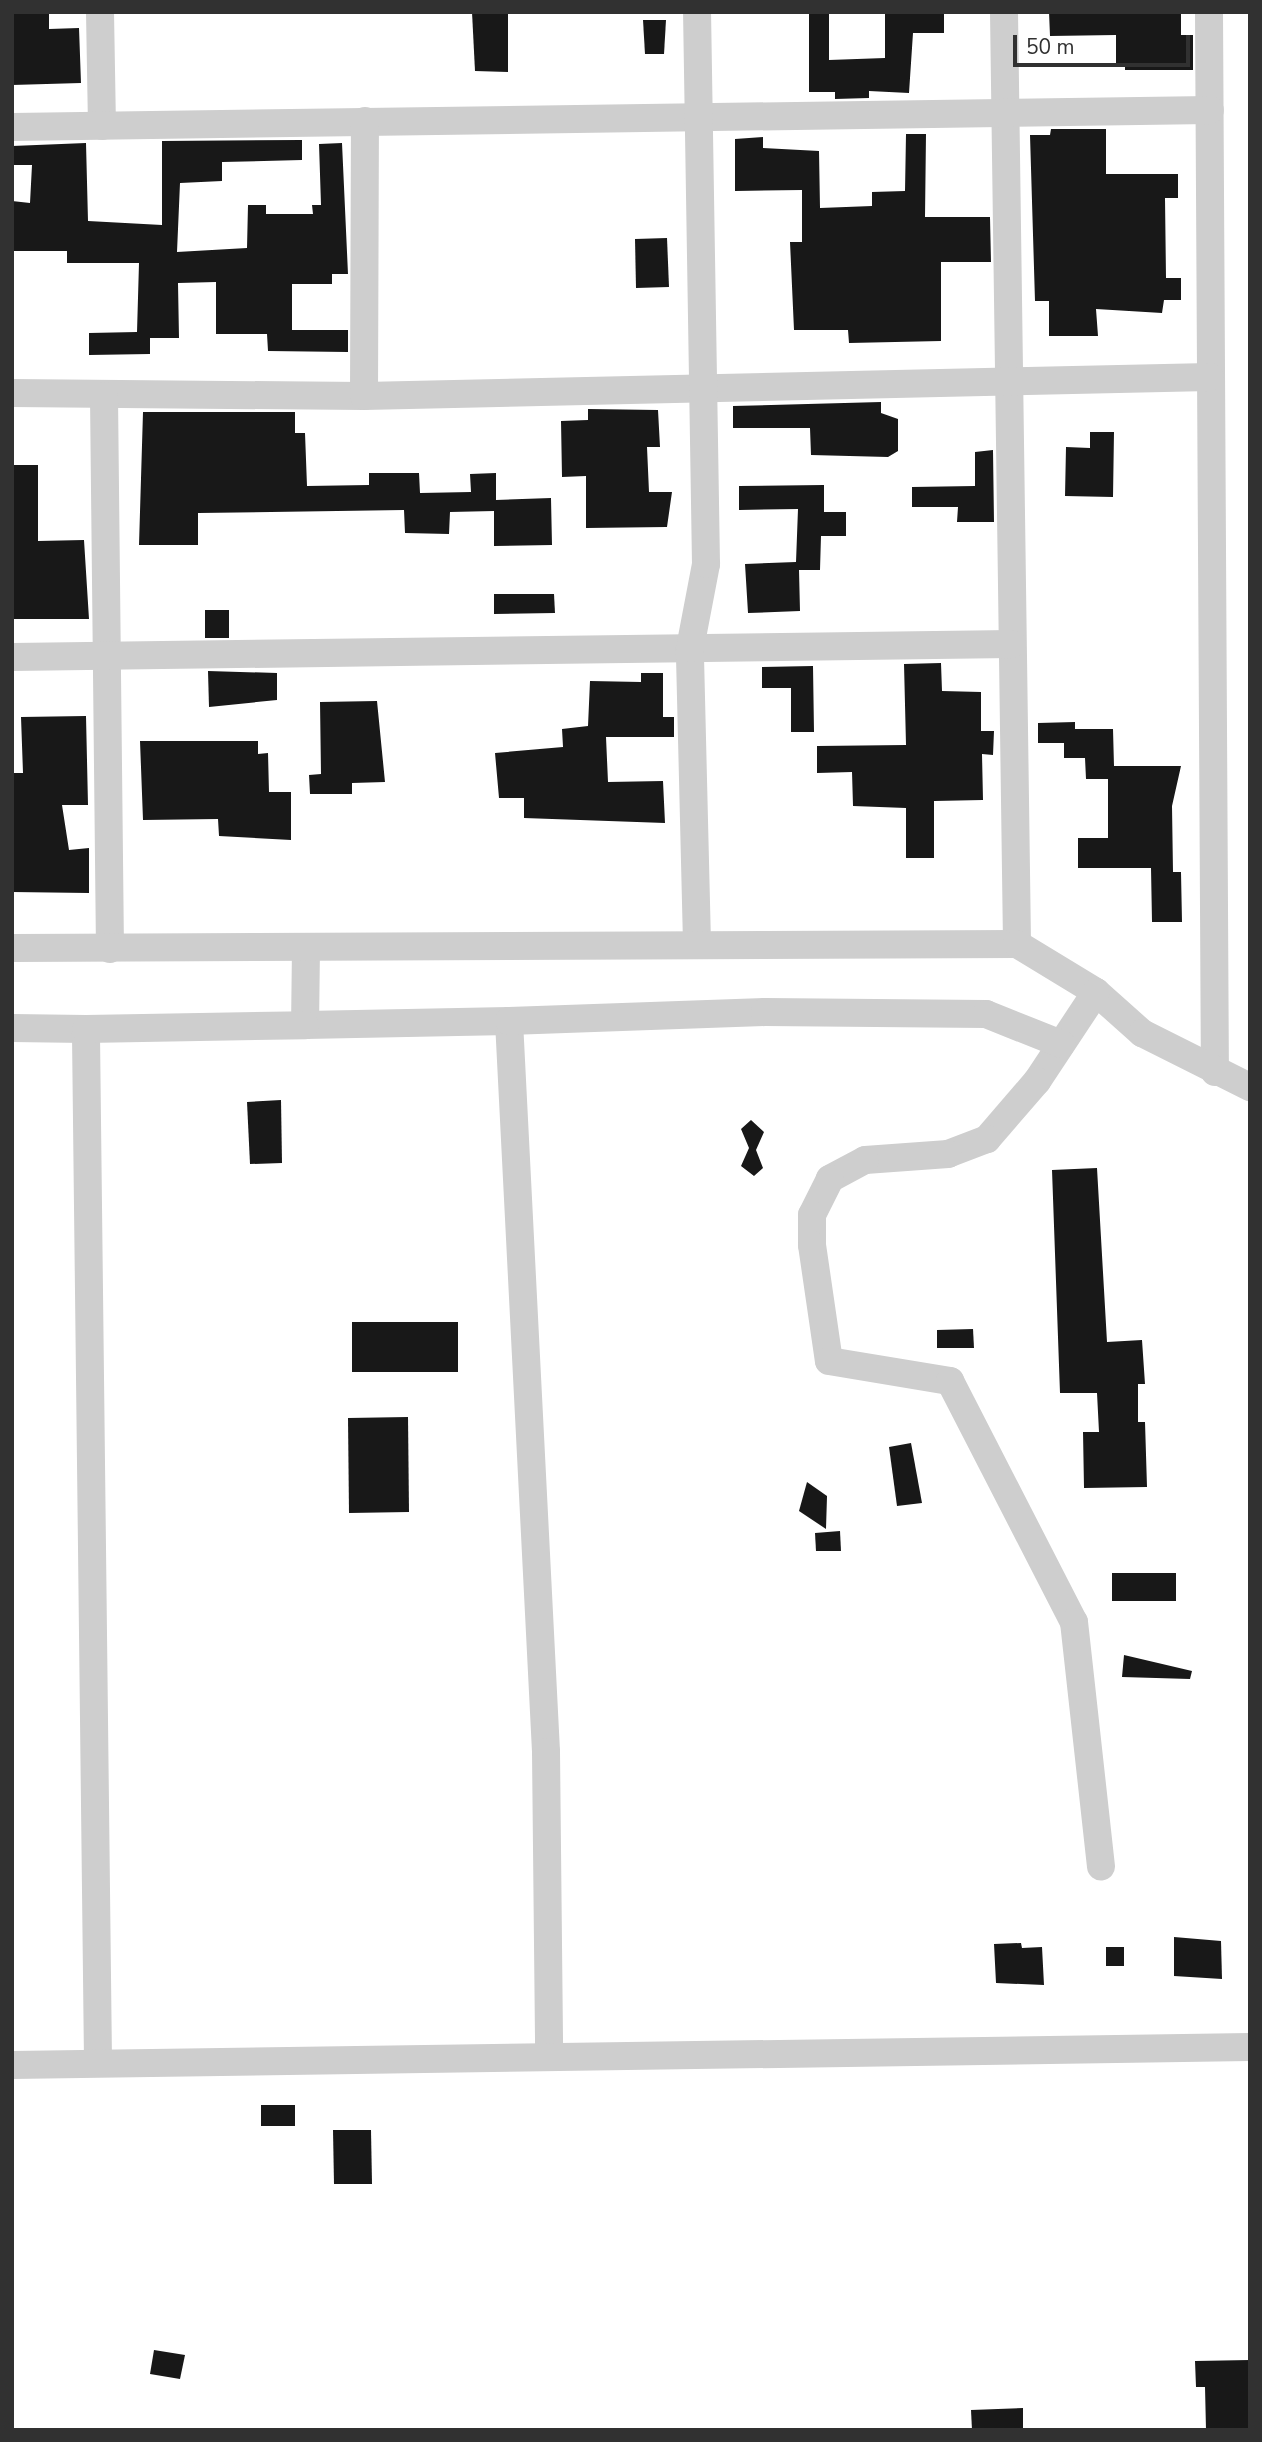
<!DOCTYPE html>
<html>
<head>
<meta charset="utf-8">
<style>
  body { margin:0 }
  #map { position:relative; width:1262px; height:2442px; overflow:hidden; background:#fff; font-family:"Nunito Sans",sans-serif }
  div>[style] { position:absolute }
  .building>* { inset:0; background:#181818 }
  .minor>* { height:28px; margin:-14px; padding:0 14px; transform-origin:14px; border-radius:14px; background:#cecece }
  span { translate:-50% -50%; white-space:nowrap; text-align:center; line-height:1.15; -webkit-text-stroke:7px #fff; paint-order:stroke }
  .frame { position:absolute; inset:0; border:14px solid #313131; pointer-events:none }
  .scale { position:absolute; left:1013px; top:35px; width:177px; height:32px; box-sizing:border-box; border:4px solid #313131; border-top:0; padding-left:9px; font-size:21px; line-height:24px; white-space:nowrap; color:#313131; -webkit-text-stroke:5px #fff; paint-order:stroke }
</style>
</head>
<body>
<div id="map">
  <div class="building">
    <div style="clip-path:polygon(12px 12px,49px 12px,49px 29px,79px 28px,81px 83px,12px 85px)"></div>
    <div style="clip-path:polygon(472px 12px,508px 12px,508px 72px,475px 71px)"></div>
    <div style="clip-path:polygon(809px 12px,829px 12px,829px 60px,885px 58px,885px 12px,944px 12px,944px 33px,913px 33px,909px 93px,869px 91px,869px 98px,835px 99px,835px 92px,809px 92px)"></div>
    <div style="clip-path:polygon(1049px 12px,1181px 12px,1181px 35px,1193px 35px,1193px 70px,1125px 70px,1125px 64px,1116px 64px,1116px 35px,1050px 36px)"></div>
    <div style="clip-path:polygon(643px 20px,666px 20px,664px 54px,645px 54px)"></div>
    <div style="clip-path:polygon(1051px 129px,1106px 129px,1106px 174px,1178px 174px,1178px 198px,1165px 198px,1166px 278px,1181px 278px,1181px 300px,1164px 300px,1162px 313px,1096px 309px,1098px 336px,1049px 336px,1049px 301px,1035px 301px,1030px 135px,1050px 135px)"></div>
    <div style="clip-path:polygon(906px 134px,926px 134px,925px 217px,990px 217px,991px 262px,941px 262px,941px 341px,849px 343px,848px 330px,794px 330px,790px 242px,802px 242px,802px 190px,735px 191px,735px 139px,763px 137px,763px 148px,819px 151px,820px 208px,872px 206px,872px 192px,905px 191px)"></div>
    <div style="clip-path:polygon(302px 140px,302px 160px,222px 162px,222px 181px,180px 183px,177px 252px,247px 248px,248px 205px,266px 205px,266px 214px,313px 214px,312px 205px,321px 205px,319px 144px,342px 143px,348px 274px,332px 274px,332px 284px,292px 284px,292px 330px,348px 330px,348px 352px,268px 351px,267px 334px,216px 334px,216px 282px,178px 283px,179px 338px,150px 338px,150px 354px,89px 355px,89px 333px,137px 332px,139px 263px,67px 263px,67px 251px,12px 251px,12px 201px,30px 203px,32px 165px,12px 165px,12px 146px,86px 143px,88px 221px,162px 225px,162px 141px)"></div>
    <div style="clip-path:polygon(667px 238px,669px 287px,636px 288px,635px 239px)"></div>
    <div style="clip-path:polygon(881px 402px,881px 413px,898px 419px,898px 451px,888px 457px,811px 455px,810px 428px,733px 428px,733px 406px)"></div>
    <div style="clip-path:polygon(588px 409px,658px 410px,660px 447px,647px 447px,649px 492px,672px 492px,667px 527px,586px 528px,586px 476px,562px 477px,561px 421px,588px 420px)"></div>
    <div style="clip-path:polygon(143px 412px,295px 412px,295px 433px,305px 433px,307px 486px,369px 485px,369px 473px,419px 473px,420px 493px,471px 492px,470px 474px,496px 473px,496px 500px,551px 498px,552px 545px,494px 546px,494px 511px,450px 512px,449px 534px,405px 533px,404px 510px,198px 513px,198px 545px,139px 545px)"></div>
    <div style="clip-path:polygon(1090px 432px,1114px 432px,1113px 497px,1065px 496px,1066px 447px,1090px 448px)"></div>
    <div style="clip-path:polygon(993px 450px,994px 522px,957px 522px,958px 507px,912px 507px,912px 487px,975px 486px,975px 452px)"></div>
    <div style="clip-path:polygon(12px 465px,38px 465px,38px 541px,84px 540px,89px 619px,12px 619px)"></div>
    <div style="clip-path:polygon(824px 485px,824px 512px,846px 512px,846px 536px,821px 536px,820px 570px,799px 570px,800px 611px,748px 613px,745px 564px,796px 562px,798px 509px,739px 510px,739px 486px)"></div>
    <div style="clip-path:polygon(494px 594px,554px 594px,555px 613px,494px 614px)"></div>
    <div style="clip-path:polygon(205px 610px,229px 610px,229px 638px,205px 638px)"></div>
    <div style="clip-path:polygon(941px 663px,942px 691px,981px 692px,981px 731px,994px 731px,993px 755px,982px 754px,983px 800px,934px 801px,934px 858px,906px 858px,906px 808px,853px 806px,852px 772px,817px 773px,817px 746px,906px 745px,904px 664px)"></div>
    <div style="clip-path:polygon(813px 666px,814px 732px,791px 732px,791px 688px,762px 688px,762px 667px)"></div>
    <div style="clip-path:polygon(208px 671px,277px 673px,277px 700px,209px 707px)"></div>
    <div style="clip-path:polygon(641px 673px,663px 673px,663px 717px,674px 717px,674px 737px,606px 737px,608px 782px,663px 781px,665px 823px,524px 818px,524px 798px,499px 798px,495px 753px,563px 747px,562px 729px,588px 726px,590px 681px,641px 682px)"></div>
    <div style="clip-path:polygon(377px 701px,385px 782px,352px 783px,352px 794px,310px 794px,309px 775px,321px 774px,320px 702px)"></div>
    <div style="clip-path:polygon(86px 716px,88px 805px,62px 805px,69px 850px,89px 848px,89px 893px,12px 892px,12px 773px,23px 773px,21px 717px)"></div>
    <div style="clip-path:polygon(1075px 722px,1075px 729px,1113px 729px,1114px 766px,1181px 766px,1172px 806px,1173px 872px,1181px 872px,1182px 922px,1152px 922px,1151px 868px,1078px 868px,1078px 838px,1108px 838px,1108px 779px,1086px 779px,1085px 758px,1064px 758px,1064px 743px,1038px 743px,1038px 723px)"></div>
    <div style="clip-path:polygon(140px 741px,258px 741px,258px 754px,268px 753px,269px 792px,291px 792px,291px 840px,219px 836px,218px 819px,143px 820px)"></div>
    <div style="clip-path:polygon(281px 1100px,282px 1163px,250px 1164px,247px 1102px)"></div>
    <div style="clip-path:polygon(751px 1120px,764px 1132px,756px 1150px,763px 1168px,754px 1176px,741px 1166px,749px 1148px,741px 1129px)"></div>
    <div style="clip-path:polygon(1097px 1168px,1107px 1342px,1142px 1340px,1145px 1384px,1138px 1384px,1138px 1422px,1145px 1422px,1147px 1487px,1084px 1488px,1083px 1432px,1099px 1432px,1097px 1393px,1060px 1393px,1052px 1170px)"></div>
    <div style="clip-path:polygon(352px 1322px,458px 1322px,458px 1372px,352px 1372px)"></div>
    <div style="clip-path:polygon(973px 1329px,974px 1348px,937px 1348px,937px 1330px)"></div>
    <div style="clip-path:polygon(408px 1417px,409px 1512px,349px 1513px,348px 1418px)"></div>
    <div style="clip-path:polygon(911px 1443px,922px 1503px,897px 1506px,889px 1447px)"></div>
    <div style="clip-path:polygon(807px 1482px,827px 1496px,826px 1529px,799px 1511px)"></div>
    <div style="clip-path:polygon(840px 1531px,841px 1551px,816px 1551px,815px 1533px)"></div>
    <div style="clip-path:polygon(1112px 1573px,1176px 1573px,1176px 1601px,1112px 1601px)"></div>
    <div style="clip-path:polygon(1124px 1655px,1192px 1671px,1190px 1679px,1122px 1677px)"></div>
    <div style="clip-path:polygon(1174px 1937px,1221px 1941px,1222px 1979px,1174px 1976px)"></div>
    <div style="clip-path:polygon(1021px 1943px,1022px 1948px,1042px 1947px,1044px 1985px,996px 1983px,994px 1944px)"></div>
    <div style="clip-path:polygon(1106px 1947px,1124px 1947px,1124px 1966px,1106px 1966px)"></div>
    <div style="clip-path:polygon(261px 2105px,295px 2105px,295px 2126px,261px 2126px)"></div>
    <div style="clip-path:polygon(333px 2130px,371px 2130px,372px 2184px,334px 2184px)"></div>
    <div style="clip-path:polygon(154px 2350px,185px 2355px,180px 2379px,150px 2374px)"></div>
    <div style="clip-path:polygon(1250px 2360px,1250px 2430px,1206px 2430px,1205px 2387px,1196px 2387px,1195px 2361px)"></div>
    <div style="clip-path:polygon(1023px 2408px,1023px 2430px,972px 2430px,971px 2410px)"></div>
  </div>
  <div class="minor">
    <div style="left:100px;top:12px;width:114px;rotate:89deg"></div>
    <div style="left:1004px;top:12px;width:932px;rotate:89.2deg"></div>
    <div style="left:1209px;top:12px;width:1060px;rotate:89.68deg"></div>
    <div style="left:12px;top:127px;width:1198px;rotate:-0.81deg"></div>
    <div style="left:12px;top:393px;width:352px;rotate:0.5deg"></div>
    <div style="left:364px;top:396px;width:846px;rotate:-1.29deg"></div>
    <div style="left:104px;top:396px;width:553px;rotate:89.38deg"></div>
    <div style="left:364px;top:396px;width:275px;rotate:-89.8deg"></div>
    <div style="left:12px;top:657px;width:1000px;rotate:-0.74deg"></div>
    <div style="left:697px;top:943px;width:295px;rotate:-91.4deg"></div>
    <div style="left:690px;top:648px;width:86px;rotate:-79.2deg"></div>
    <div style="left:706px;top:564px;width:552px;rotate:-90.93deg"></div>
    <div style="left:306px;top:947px;width:78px;rotate:90.7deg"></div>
    <div style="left:305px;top:1025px;width:204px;rotate:-1.1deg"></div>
    <div style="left:509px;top:1021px;width:732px;rotate:87.1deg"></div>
    <div style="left:546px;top:1752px;width:302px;rotate:89.4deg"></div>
    <div style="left:12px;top:948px;width:1005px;rotate:-0.23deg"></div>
    <div style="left:1017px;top:944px;width:92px;rotate:31.3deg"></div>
    <div style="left:1096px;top:992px;width:62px;rotate:41.7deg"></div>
    <div style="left:1142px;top:1033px;width:121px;rotate:26.6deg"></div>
    <div style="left:1096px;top:992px;width:107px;rotate:123.5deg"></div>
    <div style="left:1037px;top:1081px;width:77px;rotate:130.8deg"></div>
    <div style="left:987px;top:1139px;width:42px;rotate:159deg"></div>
    <div style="left:948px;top:1154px;width:83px;rotate:175.9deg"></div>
    <div style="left:865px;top:1160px;width:40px;rotate:152deg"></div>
    <div style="left:830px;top:1179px;width:40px;rotate:116.6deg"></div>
    <div style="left:812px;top:1215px;width:30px;rotate:90deg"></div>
    <div style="left:812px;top:1245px;width:117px;rotate:81.7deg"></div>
    <div style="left:829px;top:1361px;width:123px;rotate:9.4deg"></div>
    <div style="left:950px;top:1381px;width:271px;rotate:62.8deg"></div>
    <div style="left:1074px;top:1622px;width:246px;rotate:83.7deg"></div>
    <div style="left:509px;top:1021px;width:256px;rotate:-2deg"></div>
    <div style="left:765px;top:1012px;width:221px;rotate:0.5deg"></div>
    <div style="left:986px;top:1014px;width:81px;rotate:21.8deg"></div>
    <div style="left:12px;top:1028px;width:74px;rotate:0.8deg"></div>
    <div style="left:98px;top:2061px;width:1032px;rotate:-90.67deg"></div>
    <div style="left:86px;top:1029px;width:219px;rotate:-1deg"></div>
    <div style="left:12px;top:2065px;width:1238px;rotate:-0.83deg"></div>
  </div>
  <div class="frame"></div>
  <div class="scale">50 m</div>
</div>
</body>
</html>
